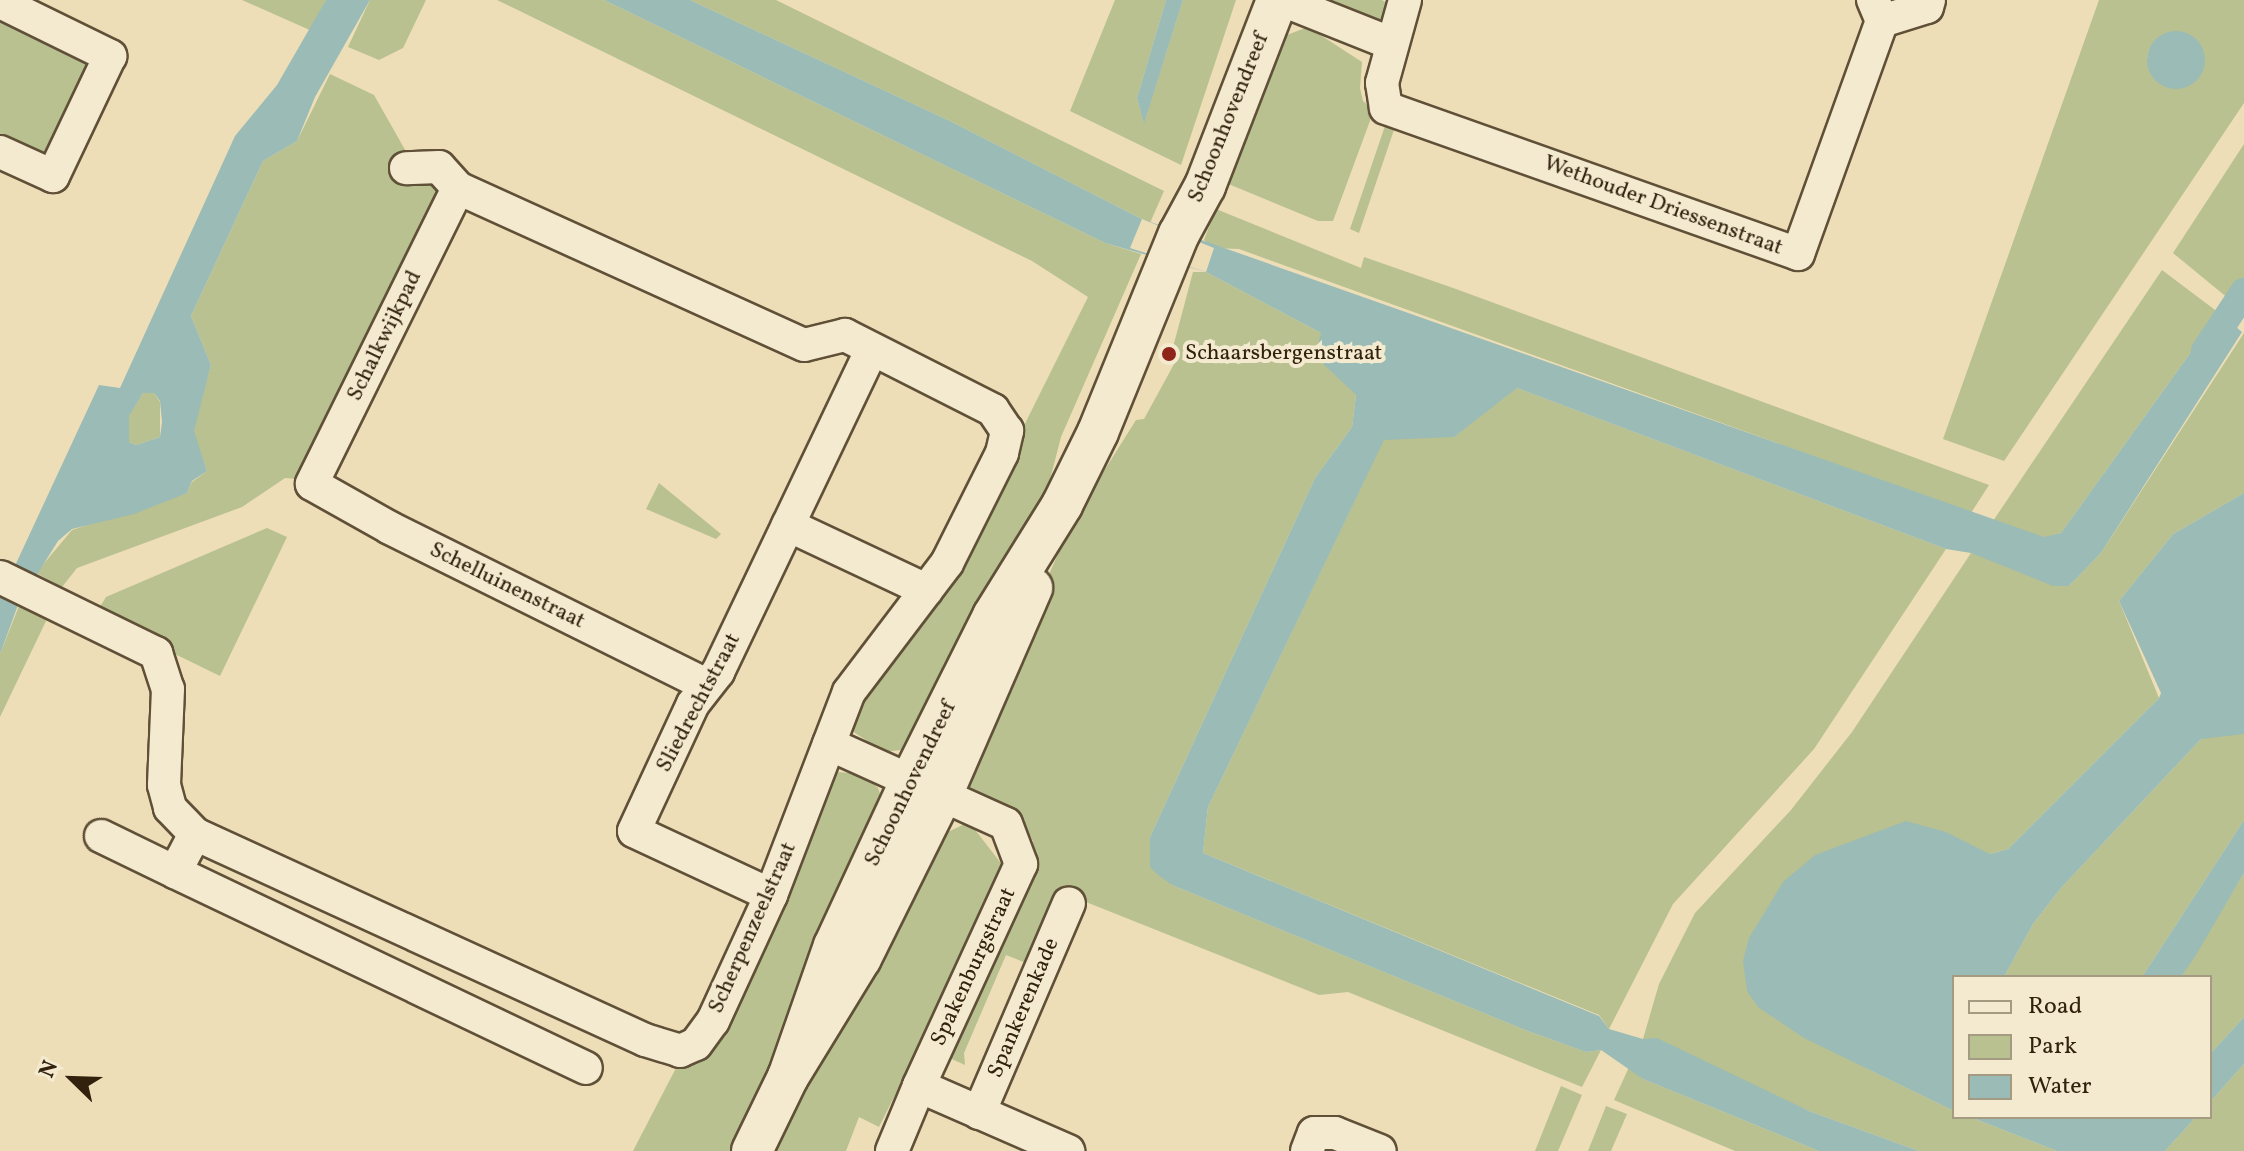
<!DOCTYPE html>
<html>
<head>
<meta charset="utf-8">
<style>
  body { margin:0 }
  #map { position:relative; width:2244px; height:1151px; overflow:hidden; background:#eddeb7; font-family:Vollkorn,serif }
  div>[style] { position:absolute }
  .green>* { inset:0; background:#b8c18f }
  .water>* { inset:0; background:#9bbbb6 }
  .round { border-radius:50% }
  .pier>* { inset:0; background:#eddeb7 }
  .canal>* { height:28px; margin:-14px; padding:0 14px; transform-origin:14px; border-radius:14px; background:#9bbbb6 }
  .roads { filter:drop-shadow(2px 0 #605038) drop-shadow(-2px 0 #605038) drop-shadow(0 2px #605038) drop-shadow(0 -2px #605038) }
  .minor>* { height:32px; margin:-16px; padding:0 16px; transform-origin:16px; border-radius:16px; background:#f3ead0 }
  .tertiary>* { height:40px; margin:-20px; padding:0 20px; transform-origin:20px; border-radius:20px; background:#f3ead0 }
  .dots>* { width:22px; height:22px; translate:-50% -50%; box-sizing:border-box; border:4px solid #f3ead0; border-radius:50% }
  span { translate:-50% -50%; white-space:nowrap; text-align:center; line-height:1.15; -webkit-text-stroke:8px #f3ead0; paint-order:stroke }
  .street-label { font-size:22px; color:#31210d }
  .poi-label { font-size:22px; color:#31210d }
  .left { translate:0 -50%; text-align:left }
  .legend { position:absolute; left:1952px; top:975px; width:260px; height:144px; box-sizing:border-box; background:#f3ead0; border:2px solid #a59a82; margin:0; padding:10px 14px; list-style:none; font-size:24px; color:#31210d }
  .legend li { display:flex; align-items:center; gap:16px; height:40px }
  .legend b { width:40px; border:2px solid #a59a82 }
  .north { position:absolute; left:32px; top:1039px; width:80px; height:80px; -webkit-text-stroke:6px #f3ead0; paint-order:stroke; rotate:293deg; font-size:22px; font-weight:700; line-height:32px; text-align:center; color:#31210d }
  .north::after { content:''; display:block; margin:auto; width:28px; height:36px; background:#31210d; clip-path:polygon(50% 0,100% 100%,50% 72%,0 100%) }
</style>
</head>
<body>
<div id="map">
  <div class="green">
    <div style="clip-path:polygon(0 0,35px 0,103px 32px,114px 44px,51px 165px,0 139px)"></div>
    <div style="clip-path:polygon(242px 0,326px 0,312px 31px)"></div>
    <div style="clip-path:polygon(370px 0,426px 0,403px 48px,379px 60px,348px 47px)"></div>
    <div style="clip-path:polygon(497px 0,604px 0,1105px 243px,1141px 254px,1061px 437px,1047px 491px,916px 748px,884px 752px,846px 727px,994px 486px,1088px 297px,1032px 261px)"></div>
    <div style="clip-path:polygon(690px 0,776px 0,1164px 191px,1150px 223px,950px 121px)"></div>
    <div style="clip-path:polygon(1115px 0,1166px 0,1137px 98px,1144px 123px,1183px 0,1236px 0,1181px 165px,1070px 111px)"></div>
    <div style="clip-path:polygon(1313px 0,1382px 0,1394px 8px,1390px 22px,1373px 24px)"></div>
    <div style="clip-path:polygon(evenodd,2099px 0,2244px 0,2244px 103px,2004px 461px,1943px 439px,2099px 0,2191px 36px,2204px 52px,2147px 59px,2149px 49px,2191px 36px)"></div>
    <div style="clip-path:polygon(1308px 27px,1362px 62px,1360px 88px,1363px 101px,1374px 110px,1333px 221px,1318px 221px,1214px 178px,1271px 41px)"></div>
    <div style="clip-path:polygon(330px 74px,374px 95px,421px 178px,438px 190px,297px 479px,285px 478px,242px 507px,77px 568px,62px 587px,36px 573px,72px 530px,187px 493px,192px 482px,207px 471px,193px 431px,211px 365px,191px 316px,263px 161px,297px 141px)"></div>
    <div style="clip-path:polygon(1388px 117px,1398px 118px,1359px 233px,1350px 229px)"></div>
    <div style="clip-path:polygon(2244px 144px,2244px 277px,2229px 299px,2173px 253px)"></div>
    <div style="clip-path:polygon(1216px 209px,1361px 268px,1364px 257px,1456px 289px,1989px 485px,1971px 513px,1239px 249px,1214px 248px,1204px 240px)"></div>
    <div style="clip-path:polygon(2162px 270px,2219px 313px,2061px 533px,2044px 538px,1993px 521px)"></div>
    <div style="clip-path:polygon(1193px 272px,1206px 272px,1321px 333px,1356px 395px,1352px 427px,1315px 478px,1150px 837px,1172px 885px,1525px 1030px,1586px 1052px,1601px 1050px,1582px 1087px,1348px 992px,1319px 995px,1056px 890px,1026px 963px,1006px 955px,964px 1053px,965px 1065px,943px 1055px,1034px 863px,1033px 841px,1024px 824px,972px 804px,962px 773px,1072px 522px,1136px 420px,1144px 419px,1179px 355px,1172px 351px)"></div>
    <div style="clip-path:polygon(2244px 333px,2244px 493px,2173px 534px,2119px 601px,2159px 698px,2008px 849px,1990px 854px,1866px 1068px,1954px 1111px,1954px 1117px,1970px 1117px,2057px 1151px,1919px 1151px,1809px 1111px,1643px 1039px,1659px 984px,1695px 913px,1791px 810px,1852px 732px,1971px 553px,2069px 586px,2101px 553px)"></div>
    <div style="clip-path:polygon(1517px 388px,1946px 549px,1814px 749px,1673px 904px,1609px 1029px,1599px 1015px,1203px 853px,1208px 807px,1364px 481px,1358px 485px,1396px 416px)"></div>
    <div style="clip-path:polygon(143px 393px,154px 393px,160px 402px,160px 437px,136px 445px,129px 442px,129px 415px)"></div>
    <div style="clip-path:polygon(659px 483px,721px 534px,716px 539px,646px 509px)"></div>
    <div style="clip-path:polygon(267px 528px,287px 537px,220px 676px,95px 615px,106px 597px)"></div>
    <div style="clip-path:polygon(21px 601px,44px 612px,46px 621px,0 717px,0 654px)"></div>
    <div style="clip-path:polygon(2216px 733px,2244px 734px,2244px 820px,2142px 977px,2004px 977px,2033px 924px,2061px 888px,2201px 739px)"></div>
    <div style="clip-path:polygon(837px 772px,862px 774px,878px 788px,887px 813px,735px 1151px,633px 1151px,819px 792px)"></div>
    <div style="clip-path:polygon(969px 822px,1007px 871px,879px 1127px,859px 1117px,846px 1151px,769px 1151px,931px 840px)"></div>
    <div style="clip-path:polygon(2244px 873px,2244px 1017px,2210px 1054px,2210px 977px,2181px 977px)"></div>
    <div style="clip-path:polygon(2244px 1064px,2244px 1151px,2165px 1151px,2196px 1117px,2210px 1117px,2210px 1102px)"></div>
    <div style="clip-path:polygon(1630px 1065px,1643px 1079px,1819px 1151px,1735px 1151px,1614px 1100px)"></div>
    <div style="clip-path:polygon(1561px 1086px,1582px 1095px,1558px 1151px,1535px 1151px)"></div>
    <div style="clip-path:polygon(1606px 1106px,1627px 1114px,1611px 1151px,1588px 1151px)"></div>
  </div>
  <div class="water">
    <div style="clip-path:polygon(evenodd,326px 0,370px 0,315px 97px,297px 141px,263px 161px,191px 316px,211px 365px,194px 431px,207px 471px,192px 481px,187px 493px,134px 514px,72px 529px,58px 541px,18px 605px,0 654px,0 598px,99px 385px,120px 388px,235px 136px,277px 85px,326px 0,143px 393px,154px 393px,160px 401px,162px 422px,160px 437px,136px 445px,129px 442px,129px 416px,143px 393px)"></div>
    <div style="clip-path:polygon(604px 0,690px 0,950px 121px,1142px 219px,2044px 537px,2061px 533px,2219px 313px,2242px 332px,2101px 553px,2069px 586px,2053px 586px,1971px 553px,1946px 549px,1517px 388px,1454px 437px,1384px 440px,1208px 807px,1203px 853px,1599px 1016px,1609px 1029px,1643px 1039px,1657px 1038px,1809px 1111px,1919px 1151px,1819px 1151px,1643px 1079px,1601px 1050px,1586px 1052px,1525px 1030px,1172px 885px,1158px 875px,1150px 867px,1150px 837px,1315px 478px,1352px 427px,1356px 395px,1315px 356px,1321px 333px,1206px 272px,1105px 243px)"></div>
    <div style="clip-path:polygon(1166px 0,1183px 0,1144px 124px,1137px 98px)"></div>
    <div class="round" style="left:2147px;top:31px;width:58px;height:58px"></div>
    <div style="clip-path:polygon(2244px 493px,2244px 734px,2201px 739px,2061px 888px,2033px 924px,2004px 977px,1954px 977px,1954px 1111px,1804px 1038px,1758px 1007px,1747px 991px,1743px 961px,1749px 938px,1783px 882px,1815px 855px,1906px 821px,1946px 832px,1990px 854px,2008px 849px,2159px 698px,2161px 693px,2119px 601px,2173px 534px)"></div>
    <div style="clip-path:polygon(2244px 820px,2244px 873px,2196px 955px,2181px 977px,2142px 977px)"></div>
    <div style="clip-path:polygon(2244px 1017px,2244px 1064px,2210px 1102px,2210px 1054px)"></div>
    <div style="clip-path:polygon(1970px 1117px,2196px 1117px,2165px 1151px,2057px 1151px)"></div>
  </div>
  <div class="pier">
    <div style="clip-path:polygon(1142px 219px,1214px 248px,1206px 272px,1130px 248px)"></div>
  </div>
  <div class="canal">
    <div style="left:2205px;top:351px;width:71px;rotate:-56.5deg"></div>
  </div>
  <div class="roads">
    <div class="minor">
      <div style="left:1282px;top:0;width:116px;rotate:21.7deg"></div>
      <div style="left:1405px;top:0;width:86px;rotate:105.5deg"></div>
      <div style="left:1382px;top:83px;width:25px;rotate:81deg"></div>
      <div style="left:1386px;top:108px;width:437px;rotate:19.5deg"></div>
      <div style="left:1798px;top:254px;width:248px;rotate:-70.2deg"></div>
      <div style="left:1882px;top:21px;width:23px;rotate:-113deg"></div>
      <div style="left:0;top:2px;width:123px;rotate:26.1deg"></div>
      <div style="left:110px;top:56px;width:133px;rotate:115.4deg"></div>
      <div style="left:53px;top:176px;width:58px;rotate:-155.6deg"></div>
      <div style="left:1882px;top:21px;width:47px;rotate:-17.3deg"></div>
      <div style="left:1927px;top:7px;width:7px;rotate:-74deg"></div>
      <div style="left:458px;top:188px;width:330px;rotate:116.3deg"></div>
      <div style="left:312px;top:484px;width:90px;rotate:29.4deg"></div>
      <div style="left:390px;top:528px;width:351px;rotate:26.4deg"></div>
      <div style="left:788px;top:525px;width:153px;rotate:25.2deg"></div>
      <div style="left:0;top:577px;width:174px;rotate:26deg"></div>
      <div style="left:156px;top:653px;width:38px;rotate:72deg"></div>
      <div style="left:168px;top:689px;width:96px;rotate:92.4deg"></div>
      <div style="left:164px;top:785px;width:24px;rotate:75deg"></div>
      <div style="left:170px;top:808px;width:36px;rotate:46deg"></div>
      <div style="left:195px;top:834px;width:495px;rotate:24.6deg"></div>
      <div style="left:645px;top:1040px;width:37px;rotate:17deg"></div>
      <div style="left:680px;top:1051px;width:17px;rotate:-24deg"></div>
      <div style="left:696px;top:1044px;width:29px;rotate:-54deg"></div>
      <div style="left:713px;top:1021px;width:139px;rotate:-65.3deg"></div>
      <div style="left:771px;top:895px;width:217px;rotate:-69deg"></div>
      <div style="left:849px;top:692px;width:162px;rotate:-52.8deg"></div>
      <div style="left:947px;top:563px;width:123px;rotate:-63.4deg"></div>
      <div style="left:1002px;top:453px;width:23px;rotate:-77deg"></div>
      <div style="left:1007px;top:431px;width:25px;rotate:-124deg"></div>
      <div style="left:993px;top:410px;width:166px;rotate:-153.1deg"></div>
      <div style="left:845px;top:335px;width:42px;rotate:166.3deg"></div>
      <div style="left:804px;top:345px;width:380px;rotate:-155.6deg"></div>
      <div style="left:458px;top:188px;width:28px;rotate:-132deg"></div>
      <div style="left:439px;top:167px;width:33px;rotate:178deg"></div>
      <div style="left:829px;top:744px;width:194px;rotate:24.3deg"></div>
      <div style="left:1006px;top:824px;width:43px;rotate:69.4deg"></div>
      <div style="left:1021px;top:864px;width:244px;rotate:114.7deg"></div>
      <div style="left:919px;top:1086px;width:163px;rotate:23.6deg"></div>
      <div style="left:195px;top:834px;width:43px;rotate:117.8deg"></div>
      <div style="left:175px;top:872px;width:455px;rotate:25.5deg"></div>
      <div style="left:101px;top:836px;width:82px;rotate:25.9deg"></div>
      <div style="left:771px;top:895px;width:151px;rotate:-155deg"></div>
      <div style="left:634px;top:831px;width:140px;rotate:-65.1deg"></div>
      <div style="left:693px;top:704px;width:41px;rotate:-52deg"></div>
      <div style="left:718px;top:672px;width:356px;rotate:-64.5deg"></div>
      <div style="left:979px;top:1113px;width:228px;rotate:-66.8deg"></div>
      <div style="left:892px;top:1151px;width:70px;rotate:-67.4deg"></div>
      <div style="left:1307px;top:1151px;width:19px;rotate:-69deg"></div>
      <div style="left:1314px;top:1133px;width:21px"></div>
      <div style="left:1335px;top:1133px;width:48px;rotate:21.8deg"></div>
    </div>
    <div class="tertiary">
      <div style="left:788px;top:1077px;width:139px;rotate:-70.7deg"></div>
      <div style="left:834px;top:946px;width:183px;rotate:-65.1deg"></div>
      <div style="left:911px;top:780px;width:183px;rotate:-63.4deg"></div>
      <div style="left:993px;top:616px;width:131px;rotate:-58.1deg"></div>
      <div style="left:1062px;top:505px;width:81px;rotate:-63.7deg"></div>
      <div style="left:1098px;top:432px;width:214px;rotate:-67.8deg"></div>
      <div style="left:1179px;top:234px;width:55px;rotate:-61.6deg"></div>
      <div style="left:1205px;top:186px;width:199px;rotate:-68.8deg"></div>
      <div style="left:752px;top:1151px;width:82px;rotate:-64.1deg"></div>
      <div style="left:788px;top:1077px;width:140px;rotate:-58.5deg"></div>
      <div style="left:861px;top:958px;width:182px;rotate:-63.6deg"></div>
      <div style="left:942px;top:795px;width:226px;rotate:-66.5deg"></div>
    </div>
  </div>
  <div class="dots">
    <div style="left:1169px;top:354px;background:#8f2418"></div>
  </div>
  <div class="street-label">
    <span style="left:1229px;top:118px;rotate:-68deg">Schoonhovendreef</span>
    <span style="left:1663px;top:206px;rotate:20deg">Wethouder Driessenstraat</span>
    <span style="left:385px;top:336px;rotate:-64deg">Schalkwijkpad</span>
    <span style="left:507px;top:586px;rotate:26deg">Schelluinenstraat</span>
    <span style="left:699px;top:703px;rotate:-62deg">Sliedrechtstraat</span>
    <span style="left:911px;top:784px;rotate:-64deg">Schoonhovendreef</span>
    <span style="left:753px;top:928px;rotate:-66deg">Scherpenzeelstraat</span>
    <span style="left:974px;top:967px;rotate:-65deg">Spakenburgstraat</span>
    <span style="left:1024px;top:1008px;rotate:-67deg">Spankerenkade</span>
  </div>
  <div class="poi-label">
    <span class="left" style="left:1185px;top:354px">Schaarsbergenstraat</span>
  </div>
  <ul class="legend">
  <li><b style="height:10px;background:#f3ead0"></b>Road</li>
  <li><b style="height:22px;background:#b8c18f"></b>Park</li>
  <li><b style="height:22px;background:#9bbbb6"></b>Water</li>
  </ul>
  <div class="north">N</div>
</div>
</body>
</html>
